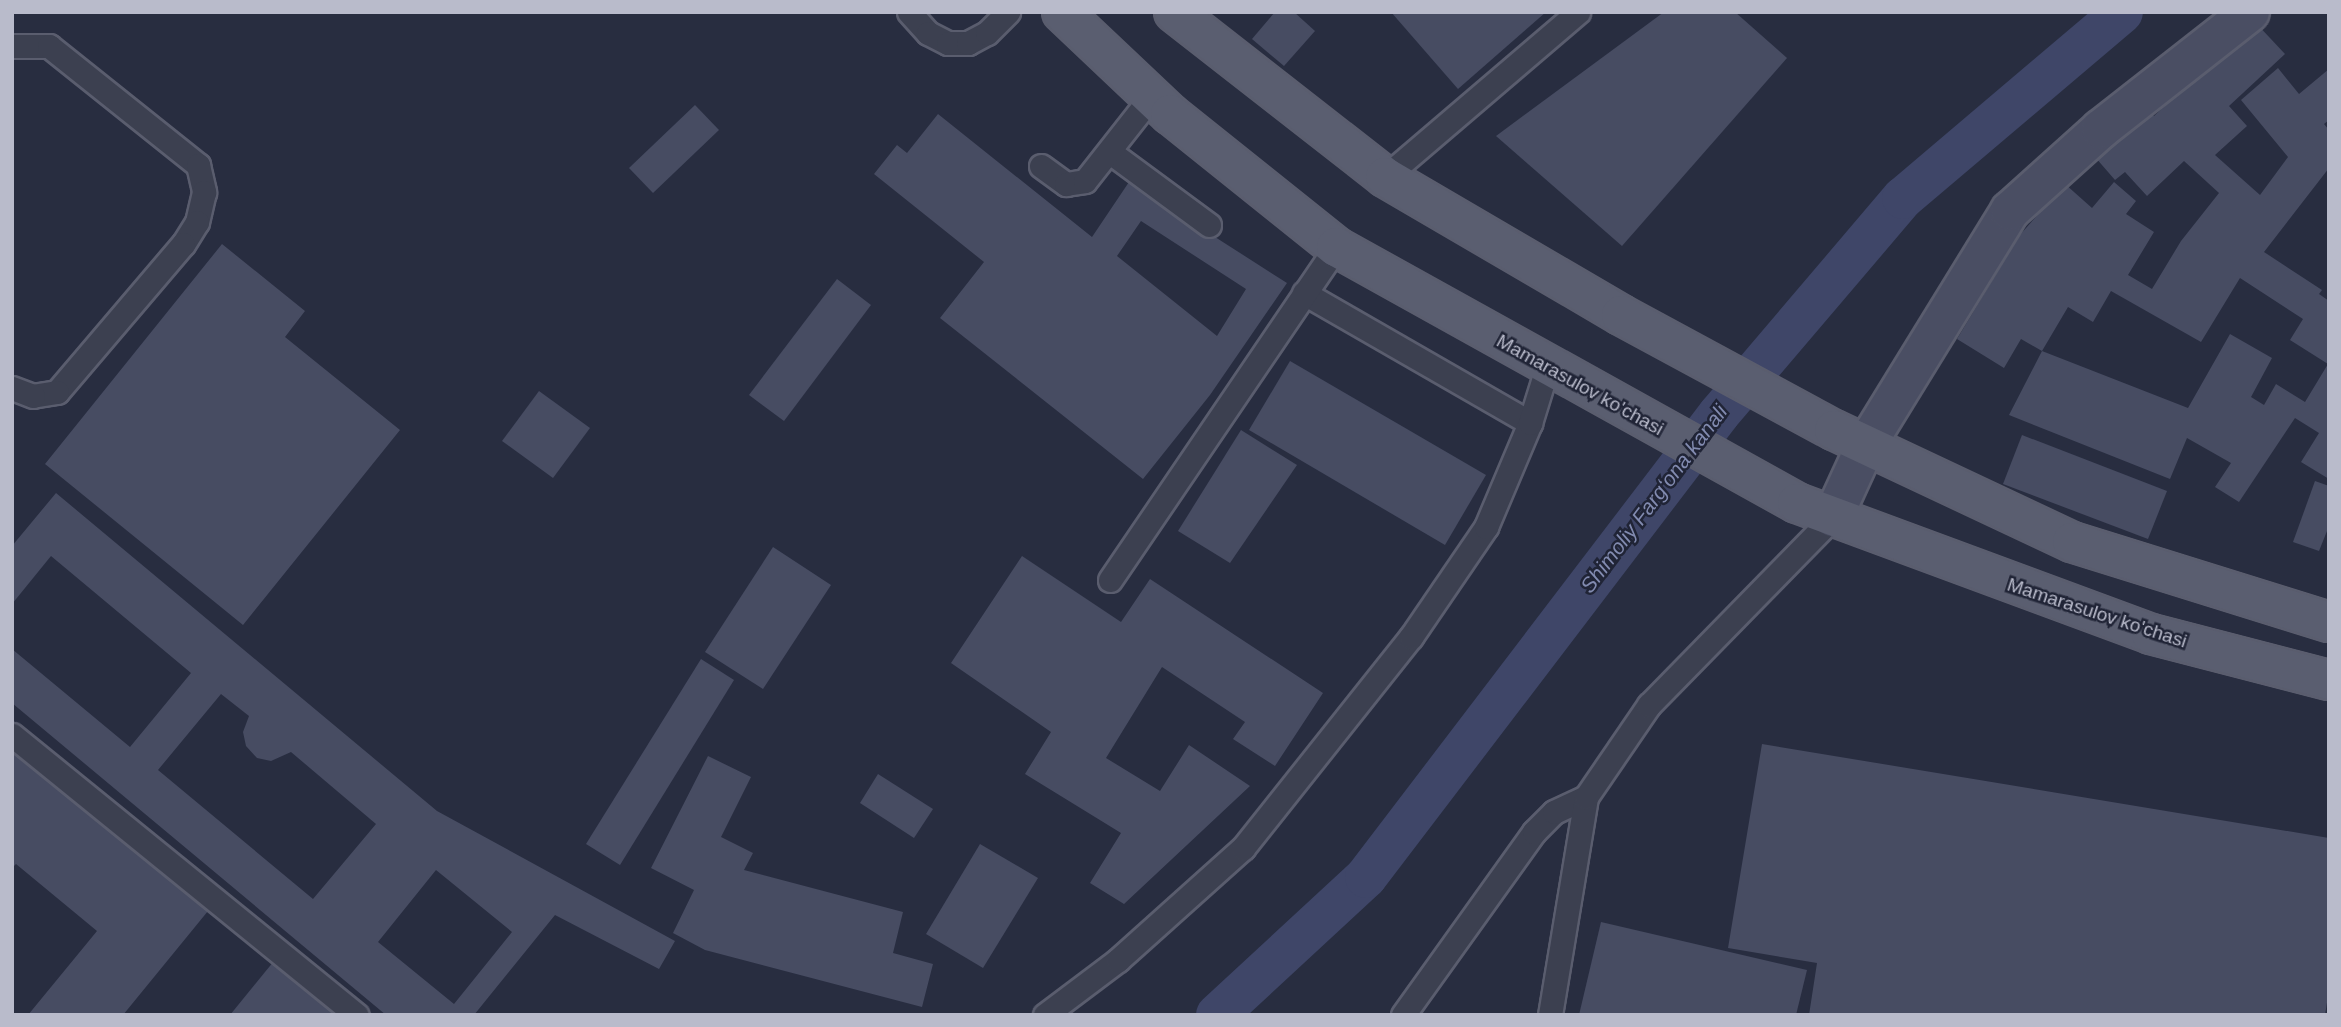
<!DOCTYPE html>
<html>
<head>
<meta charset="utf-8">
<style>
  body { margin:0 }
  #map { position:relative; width:2341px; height:1027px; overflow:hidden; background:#282d40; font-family:Arial,sans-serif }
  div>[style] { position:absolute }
  .canal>* { height:42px; margin:-21px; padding:0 21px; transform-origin:21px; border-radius:21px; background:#3f4668 }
  .building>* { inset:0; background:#474c62 }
  .roads { filter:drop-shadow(2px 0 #5a5d6e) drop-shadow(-2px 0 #5a5d6e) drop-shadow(0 2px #5a5d6e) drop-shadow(0 -2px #5a5d6e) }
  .lane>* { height:23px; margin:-11.5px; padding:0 11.5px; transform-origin:11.5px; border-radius:11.5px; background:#3c4050 }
  .secondary>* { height:38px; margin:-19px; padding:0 19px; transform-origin:19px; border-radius:19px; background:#4a4e63 }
  .primary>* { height:38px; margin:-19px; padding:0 19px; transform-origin:19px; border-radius:19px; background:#5a5e70 }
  span { translate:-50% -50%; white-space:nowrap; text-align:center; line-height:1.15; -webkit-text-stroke:5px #202436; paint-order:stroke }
  .street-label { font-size:19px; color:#b9bbcb }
  .water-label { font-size:21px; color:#828bb0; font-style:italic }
  .frame { position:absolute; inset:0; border:14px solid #b9bbcb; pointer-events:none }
</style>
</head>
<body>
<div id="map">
  <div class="canal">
    <div style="left:1217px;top:1015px;width:203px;rotate:-42.8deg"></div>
    <div style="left:1366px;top:877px;width:582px;rotate:-52.68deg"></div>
    <div style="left:1719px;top:414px;width:284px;rotate:-49.6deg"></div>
    <div style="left:1903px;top:198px;width:287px;rotate:-40.3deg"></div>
  </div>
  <div class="building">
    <div style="clip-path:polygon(1275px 12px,1294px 12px,1315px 31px,1284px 66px,1252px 39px)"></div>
    <div style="clip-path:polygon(1391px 12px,1546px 12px,1458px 89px)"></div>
    <div style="clip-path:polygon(1664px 12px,1735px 12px,1787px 58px,1622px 246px,1496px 136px)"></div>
    <div style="clip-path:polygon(2255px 22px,2285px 54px,2229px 106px,2247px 126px,2215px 155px,2260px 195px,2288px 157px,2241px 100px,2278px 68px,2299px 94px,2329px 69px,2329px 120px,2324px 124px,2329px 130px,2329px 168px,2264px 252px,2322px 290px,2319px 294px,2329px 301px,2329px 479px,2301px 462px,2319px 433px,2295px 418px,2239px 502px,2215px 487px,2231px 463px,2187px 438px,2170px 479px,2009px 415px,2042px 351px,2188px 408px,2230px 334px,2272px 358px,2251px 397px,2264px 405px,2276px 384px,2305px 402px,2328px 364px,2290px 340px,2303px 319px,2240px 278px,2201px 342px,2111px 291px,2093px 322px,2068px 307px,2042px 351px,2021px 339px,2004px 368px,1957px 339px,2019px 236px,2065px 184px,2092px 208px,2114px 182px,2136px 201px,2126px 214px,2154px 232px,2128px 275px,2152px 289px,2181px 241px,2219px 193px,2184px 161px,2147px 196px,2125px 172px,2115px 180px,2095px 157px,2147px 109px,2154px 116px)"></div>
    <div style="clip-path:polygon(695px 105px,719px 130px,653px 193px,629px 168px)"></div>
    <div style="clip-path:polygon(evenodd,938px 114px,1092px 237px,1129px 182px,1287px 283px,1210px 395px,1143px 479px,940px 318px,984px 262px,874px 174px,897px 145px,907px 153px,938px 114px,1141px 221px,1246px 289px,1217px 336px,1117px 256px,1141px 221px)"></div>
    <div style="clip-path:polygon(222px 244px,305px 311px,285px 337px,400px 430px,243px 625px,45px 464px)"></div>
    <div style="clip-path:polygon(837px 279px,871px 305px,784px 421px,749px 395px)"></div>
    <div style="clip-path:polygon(1290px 361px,1486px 475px,1445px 545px,1249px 430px)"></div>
    <div style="clip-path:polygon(539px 391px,590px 428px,553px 478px,502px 441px)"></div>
    <div style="clip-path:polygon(1241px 430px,1297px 465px,1230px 563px,1178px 531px)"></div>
    <div style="clip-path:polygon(2022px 435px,2167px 491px,2148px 539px,2003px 484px)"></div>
    <div style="clip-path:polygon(2315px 481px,2329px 486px,2329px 526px,2319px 551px,2293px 542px)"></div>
    <div style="clip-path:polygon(evenodd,56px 493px,437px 811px,675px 941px,659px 969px,555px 915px,474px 1015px,386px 1015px,12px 703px,12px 649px,130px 747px,191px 673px,51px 556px,12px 604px,12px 546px,56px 493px,221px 694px,249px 716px,243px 732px,246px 746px,257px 758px,271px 761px,291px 752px,376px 824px,313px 899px,158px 770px,221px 694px,56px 493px,436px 870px,512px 932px,454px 1004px,378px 942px,436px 870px)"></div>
    <div style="clip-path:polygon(773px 547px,831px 585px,763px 689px,705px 652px)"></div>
    <div style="clip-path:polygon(1022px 556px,1121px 622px,1150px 579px,1323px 693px,1275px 766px,1233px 739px,1245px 722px,1162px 667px,1106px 758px,1160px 791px,1189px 745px,1250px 786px,1124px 904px,1090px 883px,1121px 833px,1025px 774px,1051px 732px,951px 663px)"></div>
    <div style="clip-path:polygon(701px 659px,734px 680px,620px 865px,586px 844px)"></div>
    <div style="clip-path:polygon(1762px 744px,2329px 838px,2329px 990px,2325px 1015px,1809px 1015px,1817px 963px,1728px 948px)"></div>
    <div style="clip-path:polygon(12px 750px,208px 911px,123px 1015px,28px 1015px,97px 931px,16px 864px,12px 868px)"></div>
    <div style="clip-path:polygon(708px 756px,751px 777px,721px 837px,753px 853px,744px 870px,903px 912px,893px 953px,933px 964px,922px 1007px,705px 950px,673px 933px,694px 890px,651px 868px)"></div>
    <div style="clip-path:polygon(878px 774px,933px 809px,914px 838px,860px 803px)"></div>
    <div style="clip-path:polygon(980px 844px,1038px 878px,983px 968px,926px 934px)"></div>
    <div style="clip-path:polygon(1601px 922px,1807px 970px,1796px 1015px,1579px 1015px)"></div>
    <div style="clip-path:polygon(274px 961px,340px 1015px,230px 1015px)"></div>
  </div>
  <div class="roads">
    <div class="lane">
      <div style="left:909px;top:12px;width:28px;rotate:48deg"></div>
      <div style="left:928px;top:33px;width:22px;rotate:27deg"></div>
      <div style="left:948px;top:43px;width:20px"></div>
      <div style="left:968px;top:43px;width:21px;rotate:-28deg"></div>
      <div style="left:987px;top:33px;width:30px;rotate:-45deg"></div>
      <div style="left:12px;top:46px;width:37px"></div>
      <div style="left:49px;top:46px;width:191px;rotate:38.6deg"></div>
      <div style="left:198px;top:165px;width:28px;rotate:77deg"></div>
      <div style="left:204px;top:192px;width:31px;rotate:103deg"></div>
      <div style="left:197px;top:222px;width:26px;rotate:122deg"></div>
      <div style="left:183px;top:244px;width:194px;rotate:130.4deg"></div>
      <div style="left:57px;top:392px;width:24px;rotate:171deg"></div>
      <div style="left:33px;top:396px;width:22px;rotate:-159deg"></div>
      <div style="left:1110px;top:152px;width:123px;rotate:36.4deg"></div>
      <div style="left:1041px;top:166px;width:31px;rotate:36deg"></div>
      <div style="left:1066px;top:184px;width:19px;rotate:-9deg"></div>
      <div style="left:1085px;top:181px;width:108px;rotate:-51.8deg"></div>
      <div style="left:1385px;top:177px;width:254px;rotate:-40.5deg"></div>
      <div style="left:1304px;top:293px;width:261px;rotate:29.9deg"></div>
      <div style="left:1110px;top:580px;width:402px;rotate:-55.8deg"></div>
      <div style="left:12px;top:735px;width:444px;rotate:39.1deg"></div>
      <div style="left:1045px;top:1015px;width:91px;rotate:-37deg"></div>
      <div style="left:1118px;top:960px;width:168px;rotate:-41.9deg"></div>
      <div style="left:1243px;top:848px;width:270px;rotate:-51.5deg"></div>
      <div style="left:1411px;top:637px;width:133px;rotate:-55.7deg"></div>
      <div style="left:1486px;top:527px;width:113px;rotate:-67.1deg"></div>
      <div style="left:1530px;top:423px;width:58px;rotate:-72.8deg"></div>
      <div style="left:1403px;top:1015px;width:225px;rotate:-54.4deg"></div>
      <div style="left:1534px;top:832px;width:28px;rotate:-45deg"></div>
      <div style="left:1554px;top:812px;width:35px;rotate:-25deg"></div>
      <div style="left:1550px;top:1015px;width:221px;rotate:-80.6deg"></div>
      <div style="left:1586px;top:797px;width:112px;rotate:-55.6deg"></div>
      <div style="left:1649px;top:705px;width:263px;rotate:-45.6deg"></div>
    </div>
    <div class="secondary">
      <div style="left:1833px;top:517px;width:79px;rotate:-65.4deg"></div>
      <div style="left:1866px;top:445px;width:275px;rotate:-58.4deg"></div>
      <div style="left:2010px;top:211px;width:122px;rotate:-42deg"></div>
      <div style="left:2101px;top:129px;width:189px;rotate:-38.1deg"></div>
    </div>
    <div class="primary">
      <div style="left:1062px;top:12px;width:149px;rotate:43.4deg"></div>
      <div style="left:1170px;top:114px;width:213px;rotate:38.7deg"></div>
      <div style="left:1336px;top:247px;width:527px;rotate:29.04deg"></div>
      <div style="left:1797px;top:503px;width:377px;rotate:20.3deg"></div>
      <div style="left:2151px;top:634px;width:184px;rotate:14.5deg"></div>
      <div style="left:1174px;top:12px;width:268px;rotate:38deg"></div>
      <div style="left:1385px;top:177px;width:273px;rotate:30.3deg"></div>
      <div style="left:1621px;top:315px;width:242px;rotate:28.4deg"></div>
      <div style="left:1834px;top:430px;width:263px;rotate:25.2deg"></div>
      <div style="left:2072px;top:542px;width:269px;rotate:17.3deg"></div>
    </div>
  </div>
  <div class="street-label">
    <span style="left:1580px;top:385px;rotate:29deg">Mamarasulov ko'chasi</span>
    <span style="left:2097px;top:613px;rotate:18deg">Mamarasulov ko'chasi</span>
  </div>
  <div class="water-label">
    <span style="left:1654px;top:499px;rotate:-53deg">Shimoliy Fargʻona kanali</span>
  </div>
  <div class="frame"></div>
</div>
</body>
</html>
